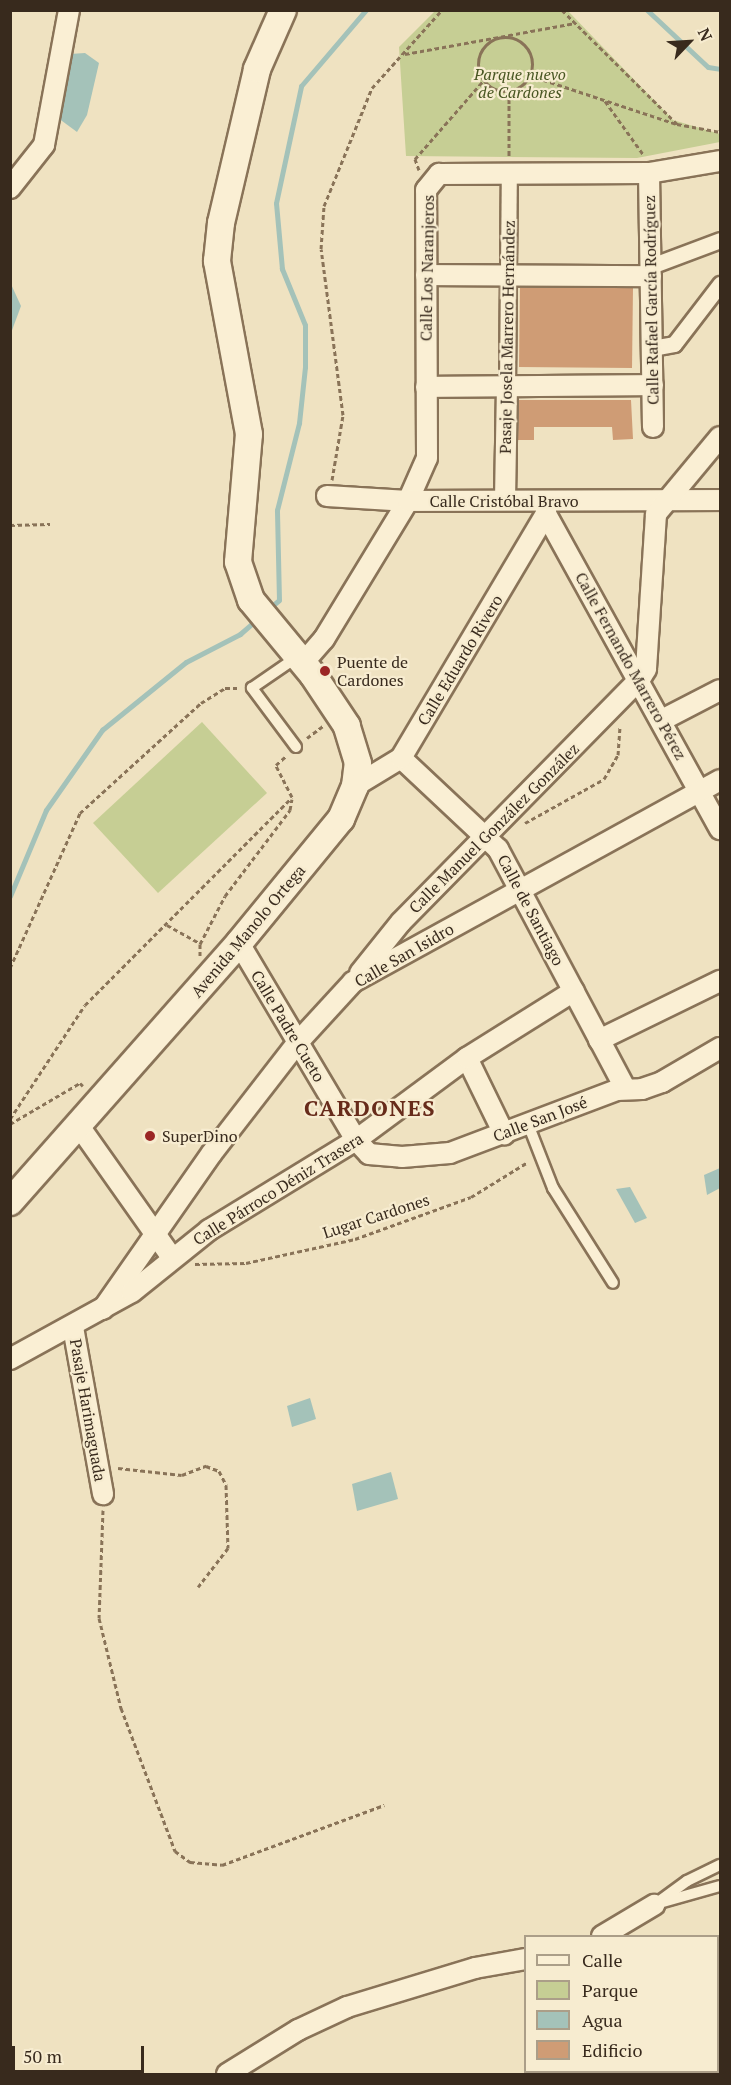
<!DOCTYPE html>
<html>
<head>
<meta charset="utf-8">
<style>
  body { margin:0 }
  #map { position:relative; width:731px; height:2085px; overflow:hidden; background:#efe2c1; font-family:"PT Serif",serif }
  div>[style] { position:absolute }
  .green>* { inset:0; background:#c6ce94 }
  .water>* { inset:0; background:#a4c2b9 }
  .stream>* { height:5px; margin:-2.5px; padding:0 2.5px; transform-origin:2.5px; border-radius:2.5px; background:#a4c2b9 }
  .building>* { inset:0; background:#cf9c75 }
  .path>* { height:3px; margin-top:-1.5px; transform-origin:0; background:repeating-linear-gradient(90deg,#897358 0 4.5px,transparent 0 7.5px) }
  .path>.ring { margin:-1.5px; padding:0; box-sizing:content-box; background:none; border:3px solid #897358; border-radius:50% }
  .roads { filter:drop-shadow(2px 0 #897358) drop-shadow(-2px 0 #897358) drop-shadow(0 2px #897358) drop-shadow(0 -2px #897358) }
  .service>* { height:10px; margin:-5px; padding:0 5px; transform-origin:5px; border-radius:5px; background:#faefd4 }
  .pedestrian>* { height:15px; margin:-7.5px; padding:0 7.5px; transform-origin:7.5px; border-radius:7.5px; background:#faefd4 }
  .minor>* { height:20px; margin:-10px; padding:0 10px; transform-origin:10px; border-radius:10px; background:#faefd4 }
  .tertiary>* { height:26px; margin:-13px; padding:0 13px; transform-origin:13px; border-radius:13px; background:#faefd4 }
  .dots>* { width:16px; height:16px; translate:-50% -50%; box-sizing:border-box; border:3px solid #f7ecd0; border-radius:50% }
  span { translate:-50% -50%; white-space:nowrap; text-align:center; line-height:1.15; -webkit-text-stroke:4.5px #f7ecd0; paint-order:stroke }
  .park-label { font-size:16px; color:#485622; font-style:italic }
  .street-label { font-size:16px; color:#382a1d }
  .poi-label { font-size:16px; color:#382a1d }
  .left { translate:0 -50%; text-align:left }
  .district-label { font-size:22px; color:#672b1a; font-weight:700; letter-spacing:1.5px }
  .frame { position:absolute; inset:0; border:12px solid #382a1d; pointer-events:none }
  .legend { position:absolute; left:524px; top:1935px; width:195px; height:138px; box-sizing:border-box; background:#f7ecd0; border:2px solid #ab9e88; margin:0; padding:8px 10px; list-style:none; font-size:18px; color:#382a1d }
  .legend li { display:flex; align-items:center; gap:12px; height:30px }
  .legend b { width:30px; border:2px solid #ab9e88 }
  .north { position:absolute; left:659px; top:12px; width:60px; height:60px; -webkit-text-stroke:4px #f7ecd0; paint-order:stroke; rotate:65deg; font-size:16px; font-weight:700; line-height:24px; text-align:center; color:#382a1d }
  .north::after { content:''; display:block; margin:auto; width:21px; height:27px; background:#382a1d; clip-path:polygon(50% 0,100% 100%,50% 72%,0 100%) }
  .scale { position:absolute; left:12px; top:2046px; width:132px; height:27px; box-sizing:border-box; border:3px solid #382a1d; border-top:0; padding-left:8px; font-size:18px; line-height:21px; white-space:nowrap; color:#382a1d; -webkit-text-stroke:4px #f7ecd0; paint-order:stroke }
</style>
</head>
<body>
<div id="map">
  <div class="green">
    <div style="clip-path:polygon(435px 11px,568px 11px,673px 120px,720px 134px,720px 142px,637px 158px,406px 156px,399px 47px)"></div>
    <div style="clip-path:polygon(202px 722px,267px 793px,158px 893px,93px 823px)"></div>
  </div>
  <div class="water">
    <div style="clip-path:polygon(85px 53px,99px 63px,87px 115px,77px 132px,58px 118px,70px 54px)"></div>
    <div style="clip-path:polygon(10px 282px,21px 306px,11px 333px,10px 333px)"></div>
    <div style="clip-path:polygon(720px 1168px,720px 1188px,707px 1195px,704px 1175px)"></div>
    <div style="clip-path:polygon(630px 1187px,647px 1218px,635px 1223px,616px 1189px)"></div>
    <div style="clip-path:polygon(310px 1398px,316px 1419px,292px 1427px,287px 1406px)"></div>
    <div style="clip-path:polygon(391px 1472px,398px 1499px,357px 1511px,352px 1484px)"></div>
  </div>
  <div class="stream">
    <div style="left:647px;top:10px;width:83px;rotate:43.1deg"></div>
    <div style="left:708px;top:67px;width:12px;rotate:9deg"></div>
    <div style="left:268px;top:609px;width:14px;rotate:-39deg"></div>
    <div style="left:279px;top:600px;width:90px;rotate:-91.3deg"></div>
    <div style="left:277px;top:510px;width:90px;rotate:-75.8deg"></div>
    <div style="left:299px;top:423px;width:56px;rotate:-83.9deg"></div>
    <div style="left:305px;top:367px;width:42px;rotate:-90deg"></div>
    <div style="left:305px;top:325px;width:61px;rotate:-112.3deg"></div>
    <div style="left:282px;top:269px;width:66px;rotate:-95.2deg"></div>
    <div style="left:276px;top:203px;width:120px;rotate:-77.9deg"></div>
    <div style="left:301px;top:86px;width:100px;rotate:-49.5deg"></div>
    <div style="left:10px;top:896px;width:93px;rotate:-67.3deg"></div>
    <div style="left:46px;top:810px;width:98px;rotate:-55deg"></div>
    <div style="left:102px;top:730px;width:108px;rotate:-39deg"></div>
    <div style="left:186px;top:662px;width:61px;rotate:-27.4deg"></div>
    <div style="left:240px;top:634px;width:23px;rotate:-41deg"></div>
  </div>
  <div class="building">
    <div style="clip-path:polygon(520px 288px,633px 288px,632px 368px,519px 367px)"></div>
    <div style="clip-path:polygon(519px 400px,631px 400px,633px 439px,613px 440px,612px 427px,534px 427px,534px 440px,518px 440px)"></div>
  </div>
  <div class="path">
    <div style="left:562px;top:10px;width:162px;rotate:44.7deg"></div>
    <div style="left:677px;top:124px;width:44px;rotate:10.5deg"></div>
    <div class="ring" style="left:478px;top:37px;width:51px;height:51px"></div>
    <div style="left:405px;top:54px;width:173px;rotate:-10.3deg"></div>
    <div style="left:529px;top:75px;width:155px;rotate:18.4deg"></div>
    <div style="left:509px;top:91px;width:65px;rotate:90deg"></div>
    <div style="left:605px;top:101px;width:65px;rotate:54.4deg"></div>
    <div style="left:419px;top:170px;width:12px;rotate:-110deg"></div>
    <div style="left:415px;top:159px;width:103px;rotate:-48.9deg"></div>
    <div style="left:332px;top:480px;width:66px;rotate:-80.4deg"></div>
    <div style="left:343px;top:415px;width:167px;rotate:-97.5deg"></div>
    <div style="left:321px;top:249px;width:43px;rotate:-86deg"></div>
    <div style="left:324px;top:206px;width:127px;rotate:-67.9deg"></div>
    <div style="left:372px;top:88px;width:105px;rotate:-48.1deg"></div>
    <div style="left:10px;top:525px;width:40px;rotate:-1.4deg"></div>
    <div style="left:307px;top:738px;width:20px;rotate:-37deg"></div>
    <div style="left:525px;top:823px;width:90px;rotate:-29.1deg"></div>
    <div style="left:604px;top:779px;width:28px;rotate:-60deg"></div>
    <div style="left:618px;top:755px;width:28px;rotate:-86deg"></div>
    <div style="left:167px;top:925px;width:37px;rotate:29deg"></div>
    <div style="left:200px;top:956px;width:12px;rotate:-90deg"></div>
    <div style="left:200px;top:944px;width:54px;rotate:-62.5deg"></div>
    <div style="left:225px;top:896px;width:108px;rotate:-52.9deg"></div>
    <div style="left:290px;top:810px;width:11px;rotate:-80deg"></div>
    <div style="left:10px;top:968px;width:170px;rotate:-65.7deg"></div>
    <div style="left:80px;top:813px;width:164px;rotate:-42.3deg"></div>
    <div style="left:201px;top:703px;width:28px;rotate:-32deg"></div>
    <div style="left:225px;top:688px;width:14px"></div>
    <div style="left:10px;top:1119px;width:136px;rotate:-56.7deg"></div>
    <div style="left:85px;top:1005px;width:293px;rotate:-45.1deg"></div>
    <div style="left:292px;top:797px;width:36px;rotate:-117deg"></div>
    <div style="left:276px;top:765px;width:13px;rotate:-42deg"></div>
    <div style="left:10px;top:1124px;width:81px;rotate:-30.4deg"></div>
    <div style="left:80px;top:1083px;width:4px;rotate:45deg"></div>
    <div style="left:195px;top:1264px;width:51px;rotate:-1.1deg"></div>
    <div style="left:246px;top:1263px;width:112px;rotate:-12.4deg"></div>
    <div style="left:355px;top:1239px;width:123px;rotate:-19.9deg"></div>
    <div style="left:471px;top:1197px;width:67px;rotate:-31.6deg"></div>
    <div style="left:118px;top:1468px;width:64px;rotate:6.2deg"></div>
    <div style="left:182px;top:1475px;width:26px;rotate:-21deg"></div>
    <div style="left:206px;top:1466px;width:14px;rotate:21deg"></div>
    <div style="left:219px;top:1471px;width:16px;rotate:63deg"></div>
    <div style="left:226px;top:1485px;width:63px;rotate:88.2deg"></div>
    <div style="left:228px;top:1548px;width:49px;rotate:127.6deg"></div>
    <div style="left:103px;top:1510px;width:108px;rotate:92.1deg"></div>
    <div style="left:99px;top:1618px;width:93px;rotate:76.3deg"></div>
    <div style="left:121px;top:1708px;width:153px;rotate:69.3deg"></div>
    <div style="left:175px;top:1851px;width:19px;rotate:36deg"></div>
    <div style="left:190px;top:1862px;width:32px;rotate:5deg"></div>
    <div style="left:222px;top:1865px;width:173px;rotate:-20.3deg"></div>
    <div style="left:718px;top:2017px;width:2px;rotate:27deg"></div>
  </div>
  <div class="roads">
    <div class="service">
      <div style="left:296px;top:747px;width:74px;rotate:-126.7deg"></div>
      <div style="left:252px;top:688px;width:55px;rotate:-34.6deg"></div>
      <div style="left:528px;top:1124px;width:69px;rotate:68.7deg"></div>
      <div style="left:553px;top:1188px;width:112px;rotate:57.7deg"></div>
      <div style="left:663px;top:1902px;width:59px;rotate:-15.7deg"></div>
      <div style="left:654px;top:1905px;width:41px;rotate:-36deg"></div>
      <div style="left:687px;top:1881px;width:37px;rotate:-26deg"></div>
    </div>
    <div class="pedestrian">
      <div style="left:651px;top:266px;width:74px;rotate:-20.6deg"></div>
      <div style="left:652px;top:348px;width:22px;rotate:-10deg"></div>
      <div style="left:674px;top:344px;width:76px;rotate:-52.5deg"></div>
      <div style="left:507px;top:386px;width:213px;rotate:-89.5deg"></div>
    </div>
    <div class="minor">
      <div style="left:649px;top:173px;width:254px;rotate:89.1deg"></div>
      <div style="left:10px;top:188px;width:55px;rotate:-51.7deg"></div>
      <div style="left:44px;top:145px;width:137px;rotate:-79.5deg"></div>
      <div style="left:426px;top:275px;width:225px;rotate:0.3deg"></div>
      <div style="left:426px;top:387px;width:227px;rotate:-0.5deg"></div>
      <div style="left:327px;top:496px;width:81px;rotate:3.5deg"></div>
      <div style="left:408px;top:501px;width:47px;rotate:-66.2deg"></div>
      <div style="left:427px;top:458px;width:268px;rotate:-90.2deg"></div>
      <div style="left:426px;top:190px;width:21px;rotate:-51deg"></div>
      <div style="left:439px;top:174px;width:210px;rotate:-0.3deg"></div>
      <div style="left:649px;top:173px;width:72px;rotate:-9.6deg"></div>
      <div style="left:505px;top:500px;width:114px;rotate:-89deg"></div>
      <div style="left:546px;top:502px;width:12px;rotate:90deg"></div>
      <div style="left:546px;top:514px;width:360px;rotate:61.1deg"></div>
      <div style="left:303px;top:663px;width:32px;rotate:-49deg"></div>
      <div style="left:324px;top:639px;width:162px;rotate:-58.7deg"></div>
      <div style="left:408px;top:501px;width:312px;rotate:-0.2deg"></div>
      <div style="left:662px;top:720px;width:65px;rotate:-27.3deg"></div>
      <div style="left:401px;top:758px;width:133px;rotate:43.2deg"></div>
      <div style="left:498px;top:849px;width:271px;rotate:62deg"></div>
      <div style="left:355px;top:786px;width:54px;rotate:-31.3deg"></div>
      <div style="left:401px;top:758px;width:284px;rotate:-59.3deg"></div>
      <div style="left:239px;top:943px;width:229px;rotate:59.3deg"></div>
      <div style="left:356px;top:1140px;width:19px;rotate:47deg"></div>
      <div style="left:369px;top:1154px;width:33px;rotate:5deg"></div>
      <div style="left:402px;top:1157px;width:48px;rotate:-4.8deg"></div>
      <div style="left:450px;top:1153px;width:178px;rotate:-20.7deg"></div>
      <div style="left:617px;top:1090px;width:25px;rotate:-2deg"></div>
      <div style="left:642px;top:1089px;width:21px;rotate:-19deg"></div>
      <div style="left:662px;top:1082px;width:67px;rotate:-30.4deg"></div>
      <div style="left:360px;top:973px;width:65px;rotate:-51.2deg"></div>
      <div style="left:401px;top:922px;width:341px;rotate:-45.5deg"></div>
      <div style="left:640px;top:679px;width:12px;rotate:-59deg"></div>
      <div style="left:646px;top:669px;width:155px;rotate:-86.3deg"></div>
      <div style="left:656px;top:514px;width:100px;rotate:-50.3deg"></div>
      <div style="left:599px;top:1040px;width:135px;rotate:-26deg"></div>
      <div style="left:467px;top:1058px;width:85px;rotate:64deg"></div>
      <div style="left:79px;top:1126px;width:161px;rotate:54.8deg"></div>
      <div style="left:103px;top:1309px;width:190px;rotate:-55.1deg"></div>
      <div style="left:212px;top:1153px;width:140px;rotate:-52.2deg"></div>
      <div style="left:298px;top:1042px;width:81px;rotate:-47.5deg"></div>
      <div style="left:353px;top:982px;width:419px;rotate:-28.8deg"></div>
      <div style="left:73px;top:1327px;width:170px;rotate:79.8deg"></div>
      <div style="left:10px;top:1359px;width:139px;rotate:-28.8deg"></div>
      <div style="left:132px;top:1292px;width:99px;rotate:-38.8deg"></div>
      <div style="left:209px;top:1230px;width:172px;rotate:-31.5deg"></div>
      <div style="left:356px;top:1140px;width:138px;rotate:-36.5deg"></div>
      <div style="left:467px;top:1058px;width:126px;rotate:-32.1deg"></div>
      <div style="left:602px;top:1936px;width:61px;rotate:-30.8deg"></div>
      <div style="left:227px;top:2074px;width:84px;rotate:-31.8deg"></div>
      <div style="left:298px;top:2030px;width:54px;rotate:-25.1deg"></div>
      <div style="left:347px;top:2007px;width:134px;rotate:-16.9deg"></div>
      <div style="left:475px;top:1968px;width:52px;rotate:-10deg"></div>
    </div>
    <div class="tertiary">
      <div style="left:10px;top:1202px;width:346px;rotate:-48.5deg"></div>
      <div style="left:239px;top:943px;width:161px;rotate:-50.6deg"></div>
      <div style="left:341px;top:819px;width:36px;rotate:-67deg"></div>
      <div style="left:355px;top:786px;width:23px;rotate:-83deg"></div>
      <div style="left:358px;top:763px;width:39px;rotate:-107deg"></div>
      <div style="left:347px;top:726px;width:61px;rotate:-123.7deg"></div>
      <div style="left:313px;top:675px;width:97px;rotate:-129.6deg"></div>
      <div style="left:251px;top:600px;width:40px;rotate:-108.9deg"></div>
      <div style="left:238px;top:562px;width:128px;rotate:-85.1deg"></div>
      <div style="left:249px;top:434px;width:176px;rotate:-100.5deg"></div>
      <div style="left:217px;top:261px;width:38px;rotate:-84deg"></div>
      <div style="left:221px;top:223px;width:158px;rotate:-76.8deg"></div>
      <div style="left:257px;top:69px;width:64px;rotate:-66.2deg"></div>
    </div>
  </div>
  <div class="dots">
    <div style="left:325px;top:671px;background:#9b2625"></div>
    <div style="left:150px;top:1136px;background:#9b2625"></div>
  </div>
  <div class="park-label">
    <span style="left:520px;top:83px">Parque nuevo<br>de Cardones</span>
  </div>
  <div class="street-label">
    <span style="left:427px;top:268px;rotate:-89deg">Calle Los Naranjeros</span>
    <span style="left:651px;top:300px;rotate:-91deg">Calle Rafael García Rodríguez</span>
    <span style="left:507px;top:337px;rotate:-89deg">Pasaje Josela Marrero Hernández</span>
    <span style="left:504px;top:501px">Calle Cristóbal Bravo</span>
    <span style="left:460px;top:660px;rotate:-59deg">Calle Eduardo Rivero</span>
    <span style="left:631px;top:666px;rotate:61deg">Calle Fernando Marrero Pérez</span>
    <span style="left:494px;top:828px;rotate:-45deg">Calle Manuel González González</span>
    <span style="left:531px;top:910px;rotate:62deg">Calle de Santiago</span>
    <span style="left:248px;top:931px;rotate:-50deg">Avenida Manolo Ortega</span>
    <span style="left:404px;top:955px;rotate:-30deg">Calle San Isidro</span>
    <span style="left:288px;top:1026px;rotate:59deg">Calle Padre Cueto</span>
    <span style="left:540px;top:1119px;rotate:-21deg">Calle San José</span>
    <span style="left:278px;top:1189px;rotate:-32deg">Calle Párroco Déniz Trasera</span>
    <span style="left:376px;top:1216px;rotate:-18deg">Lugar Cardones</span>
    <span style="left:88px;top:1410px;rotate:80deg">Pasaje Harimaguada</span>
  </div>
  <div class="poi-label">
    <span class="left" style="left:337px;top:671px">Puente de<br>Cardones</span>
    <span class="left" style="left:162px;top:1136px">SuperDino</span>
  </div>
  <div class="district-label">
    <span style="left:370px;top:1108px">CARDONES</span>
  </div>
  <div class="frame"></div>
  <ul class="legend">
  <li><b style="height:8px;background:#faefd4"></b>Calle</li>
  <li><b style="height:16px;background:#c6ce94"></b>Parque</li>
  <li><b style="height:16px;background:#a4c2b9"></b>Agua</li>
  <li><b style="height:16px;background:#cf9c75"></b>Edificio</li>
  </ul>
  <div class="north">N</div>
  <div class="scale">50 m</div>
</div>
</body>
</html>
